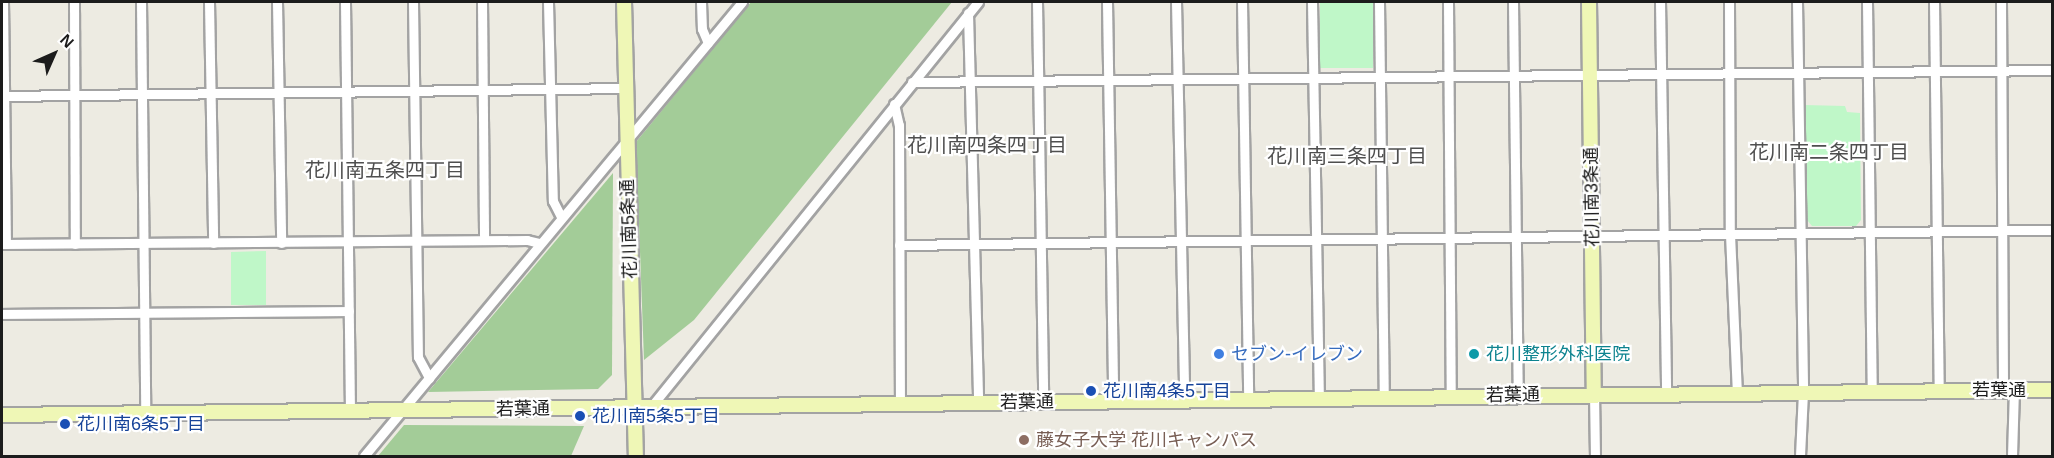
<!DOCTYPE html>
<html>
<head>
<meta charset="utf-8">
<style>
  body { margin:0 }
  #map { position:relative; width:2054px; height:458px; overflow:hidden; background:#edebe2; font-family:Arial,"Noto Sans JP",sans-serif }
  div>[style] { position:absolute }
  .forest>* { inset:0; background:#a3cc98 }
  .park>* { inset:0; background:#bff7c8 }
  .roads { filter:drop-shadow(2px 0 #a3a3a3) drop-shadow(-2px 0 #a3a3a3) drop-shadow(0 2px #a3a3a3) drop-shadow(0 -2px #a3a3a3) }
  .street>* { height:9px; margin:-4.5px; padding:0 4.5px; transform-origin:4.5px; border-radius:4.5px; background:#fff }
  .secondary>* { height:14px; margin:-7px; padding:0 7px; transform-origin:7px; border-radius:7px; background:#eff7b6 }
  .dots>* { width:16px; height:16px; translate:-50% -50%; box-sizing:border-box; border:3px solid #fff; border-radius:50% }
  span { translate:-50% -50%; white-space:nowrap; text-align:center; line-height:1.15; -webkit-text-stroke:4.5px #fff; paint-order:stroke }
  .street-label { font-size:18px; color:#1c1c1c }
  .shop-label { font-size:18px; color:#366cbe }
  .left { translate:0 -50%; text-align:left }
  .culture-label { font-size:18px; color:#0d838f }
  .transit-label { font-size:18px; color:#164399 }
  .education-label { font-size:18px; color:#785e54 }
  .neighbourhood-label { font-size:20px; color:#4f4f4f }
  .frame { position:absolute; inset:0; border:3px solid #1c1c1c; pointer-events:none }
  .north { position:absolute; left:24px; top:24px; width:60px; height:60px; -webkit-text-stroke:4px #fff; paint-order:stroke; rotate:45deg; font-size:16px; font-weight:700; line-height:24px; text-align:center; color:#1c1c1c }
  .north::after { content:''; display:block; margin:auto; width:21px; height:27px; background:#1c1c1c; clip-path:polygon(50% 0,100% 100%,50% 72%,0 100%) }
</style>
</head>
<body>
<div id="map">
  <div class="forest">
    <div style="clip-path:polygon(751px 2px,952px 2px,694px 320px,644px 360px,636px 142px)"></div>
    <div style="clip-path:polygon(613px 173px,612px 375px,598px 389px,428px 392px)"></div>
    <div style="clip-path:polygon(404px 425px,584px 426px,571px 456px,378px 456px)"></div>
  </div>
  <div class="park">
    <div style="clip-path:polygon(1320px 2px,1373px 2px,1373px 68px,1320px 68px)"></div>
    <div style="clip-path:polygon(1804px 105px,1845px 106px,1847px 112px,1860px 113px,1861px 220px,1856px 226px,1812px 226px,1807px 220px)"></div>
    <div style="clip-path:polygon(266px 251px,266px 305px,231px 305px,231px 252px)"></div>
  </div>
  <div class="roads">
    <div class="street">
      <div style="left:3px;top:2px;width:242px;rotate:89.3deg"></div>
      <div style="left:74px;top:2px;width:242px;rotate:89.8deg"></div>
      <div style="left:141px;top:2px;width:412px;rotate:89.4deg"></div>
      <div style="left:209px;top:2px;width:241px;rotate:89deg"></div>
      <div style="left:277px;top:2px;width:241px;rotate:89deg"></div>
      <div style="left:345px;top:2px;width:409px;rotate:89.3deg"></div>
      <div style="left:413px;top:2px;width:355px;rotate:89.2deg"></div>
      <div style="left:418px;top:357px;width:24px;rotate:62deg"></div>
      <div style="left:482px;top:2px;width:238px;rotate:89.5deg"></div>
      <div style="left:548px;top:2px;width:199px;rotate:88.6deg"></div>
      <div style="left:553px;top:201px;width:18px;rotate:63deg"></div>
      <div style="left:701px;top:2px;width:27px;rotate:88deg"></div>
      <div style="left:702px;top:29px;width:15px;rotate:67deg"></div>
      <div style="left:1037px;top:2px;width:400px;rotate:89.1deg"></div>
      <div style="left:1107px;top:2px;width:399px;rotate:89.1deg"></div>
      <div style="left:1176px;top:2px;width:398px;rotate:88.8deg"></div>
      <div style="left:1242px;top:2px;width:397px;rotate:89.1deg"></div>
      <div style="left:1312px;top:2px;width:396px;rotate:89deg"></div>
      <div style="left:1379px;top:2px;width:395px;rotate:89.3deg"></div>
      <div style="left:1448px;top:2px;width:394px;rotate:89.6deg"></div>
      <div style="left:1513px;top:2px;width:393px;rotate:89.3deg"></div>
      <div style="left:1660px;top:2px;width:391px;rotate:89.1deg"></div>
      <div style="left:1729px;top:2px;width:232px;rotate:89.8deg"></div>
      <div style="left:1730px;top:234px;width:159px;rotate:87.5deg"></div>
      <div style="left:1797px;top:2px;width:390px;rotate:89.1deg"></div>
      <div style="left:1803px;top:392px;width:64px;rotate:92.7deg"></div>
      <div style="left:1867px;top:2px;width:389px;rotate:89.3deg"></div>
      <div style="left:1934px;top:2px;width:388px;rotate:89.3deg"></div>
      <div style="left:2001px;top:2px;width:388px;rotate:89.7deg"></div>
      <div style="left:968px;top:13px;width:390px;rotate:88.5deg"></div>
      <div style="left:912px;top:82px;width:1140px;rotate:-0.6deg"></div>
      <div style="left:2px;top:96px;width:624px;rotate:-0.73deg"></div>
      <div style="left:894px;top:104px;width:22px;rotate:77deg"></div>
      <div style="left:899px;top:125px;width:279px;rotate:89.8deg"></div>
      <div style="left:2px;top:244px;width:525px;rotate:-0.44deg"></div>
      <div style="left:527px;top:240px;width:12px;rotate:14deg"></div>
      <div style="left:899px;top:245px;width:1153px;rotate:-0.75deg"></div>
      <div style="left:2px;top:314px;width:347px;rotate:-0.5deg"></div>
      <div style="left:1594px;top:393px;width:63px;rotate:89.1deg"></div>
      <div style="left:650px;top:408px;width:522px;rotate:-51.07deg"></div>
      <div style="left:364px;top:456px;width:591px;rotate:-50.22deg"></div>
      <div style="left:2012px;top:456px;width:66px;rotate:-88.3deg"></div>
    </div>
    <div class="secondary">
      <div style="left:624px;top:2px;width:454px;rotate:88.5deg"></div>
      <div style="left:1589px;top:2px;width:391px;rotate:89.3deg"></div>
      <div style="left:2px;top:415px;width:2050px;rotate:-0.7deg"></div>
    </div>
  </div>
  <div class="dots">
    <div style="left:1219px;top:354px;background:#3f7fe0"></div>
    <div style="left:1474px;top:354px;background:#0f9aa8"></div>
    <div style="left:1091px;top:391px;background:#1a4fb4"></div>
    <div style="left:580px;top:416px;background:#1a4fb4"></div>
    <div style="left:65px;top:424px;background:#1a4fb4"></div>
    <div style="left:1024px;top:440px;background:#8d6e63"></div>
  </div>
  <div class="street-label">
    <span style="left:1592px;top:197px;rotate:-91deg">花川南3条通</span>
    <span style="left:629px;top:229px;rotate:-92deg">花川南5条通</span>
    <span style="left:1999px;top:390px">若葉通</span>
    <span style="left:1513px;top:395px;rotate:-1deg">若葉通</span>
    <span style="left:1027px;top:402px;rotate:-1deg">若葉通</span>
    <span style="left:523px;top:409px;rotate:-1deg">若葉通</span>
  </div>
  <div class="shop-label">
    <span class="left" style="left:1231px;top:354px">セブン-イレブン</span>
  </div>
  <div class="culture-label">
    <span class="left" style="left:1486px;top:354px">花川整形外科医院</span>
  </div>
  <div class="transit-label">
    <span class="left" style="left:1103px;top:391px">花川南4条5丁目</span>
    <span class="left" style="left:592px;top:416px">花川南5条5丁目</span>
    <span class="left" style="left:77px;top:424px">花川南6条5丁目</span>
  </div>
  <div class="education-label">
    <span class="left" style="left:1036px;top:440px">藤女子大学 花川キャンパス</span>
  </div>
  <div class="neighbourhood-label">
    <span style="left:987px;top:145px">花川南四条四丁目</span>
    <span style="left:1829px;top:152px">花川南二条四丁目</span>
    <span style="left:1347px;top:156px">花川南三条四丁目</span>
    <span style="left:385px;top:170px">花川南五条四丁目</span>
  </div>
  <div class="frame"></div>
  <div class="north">N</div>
</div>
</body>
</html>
